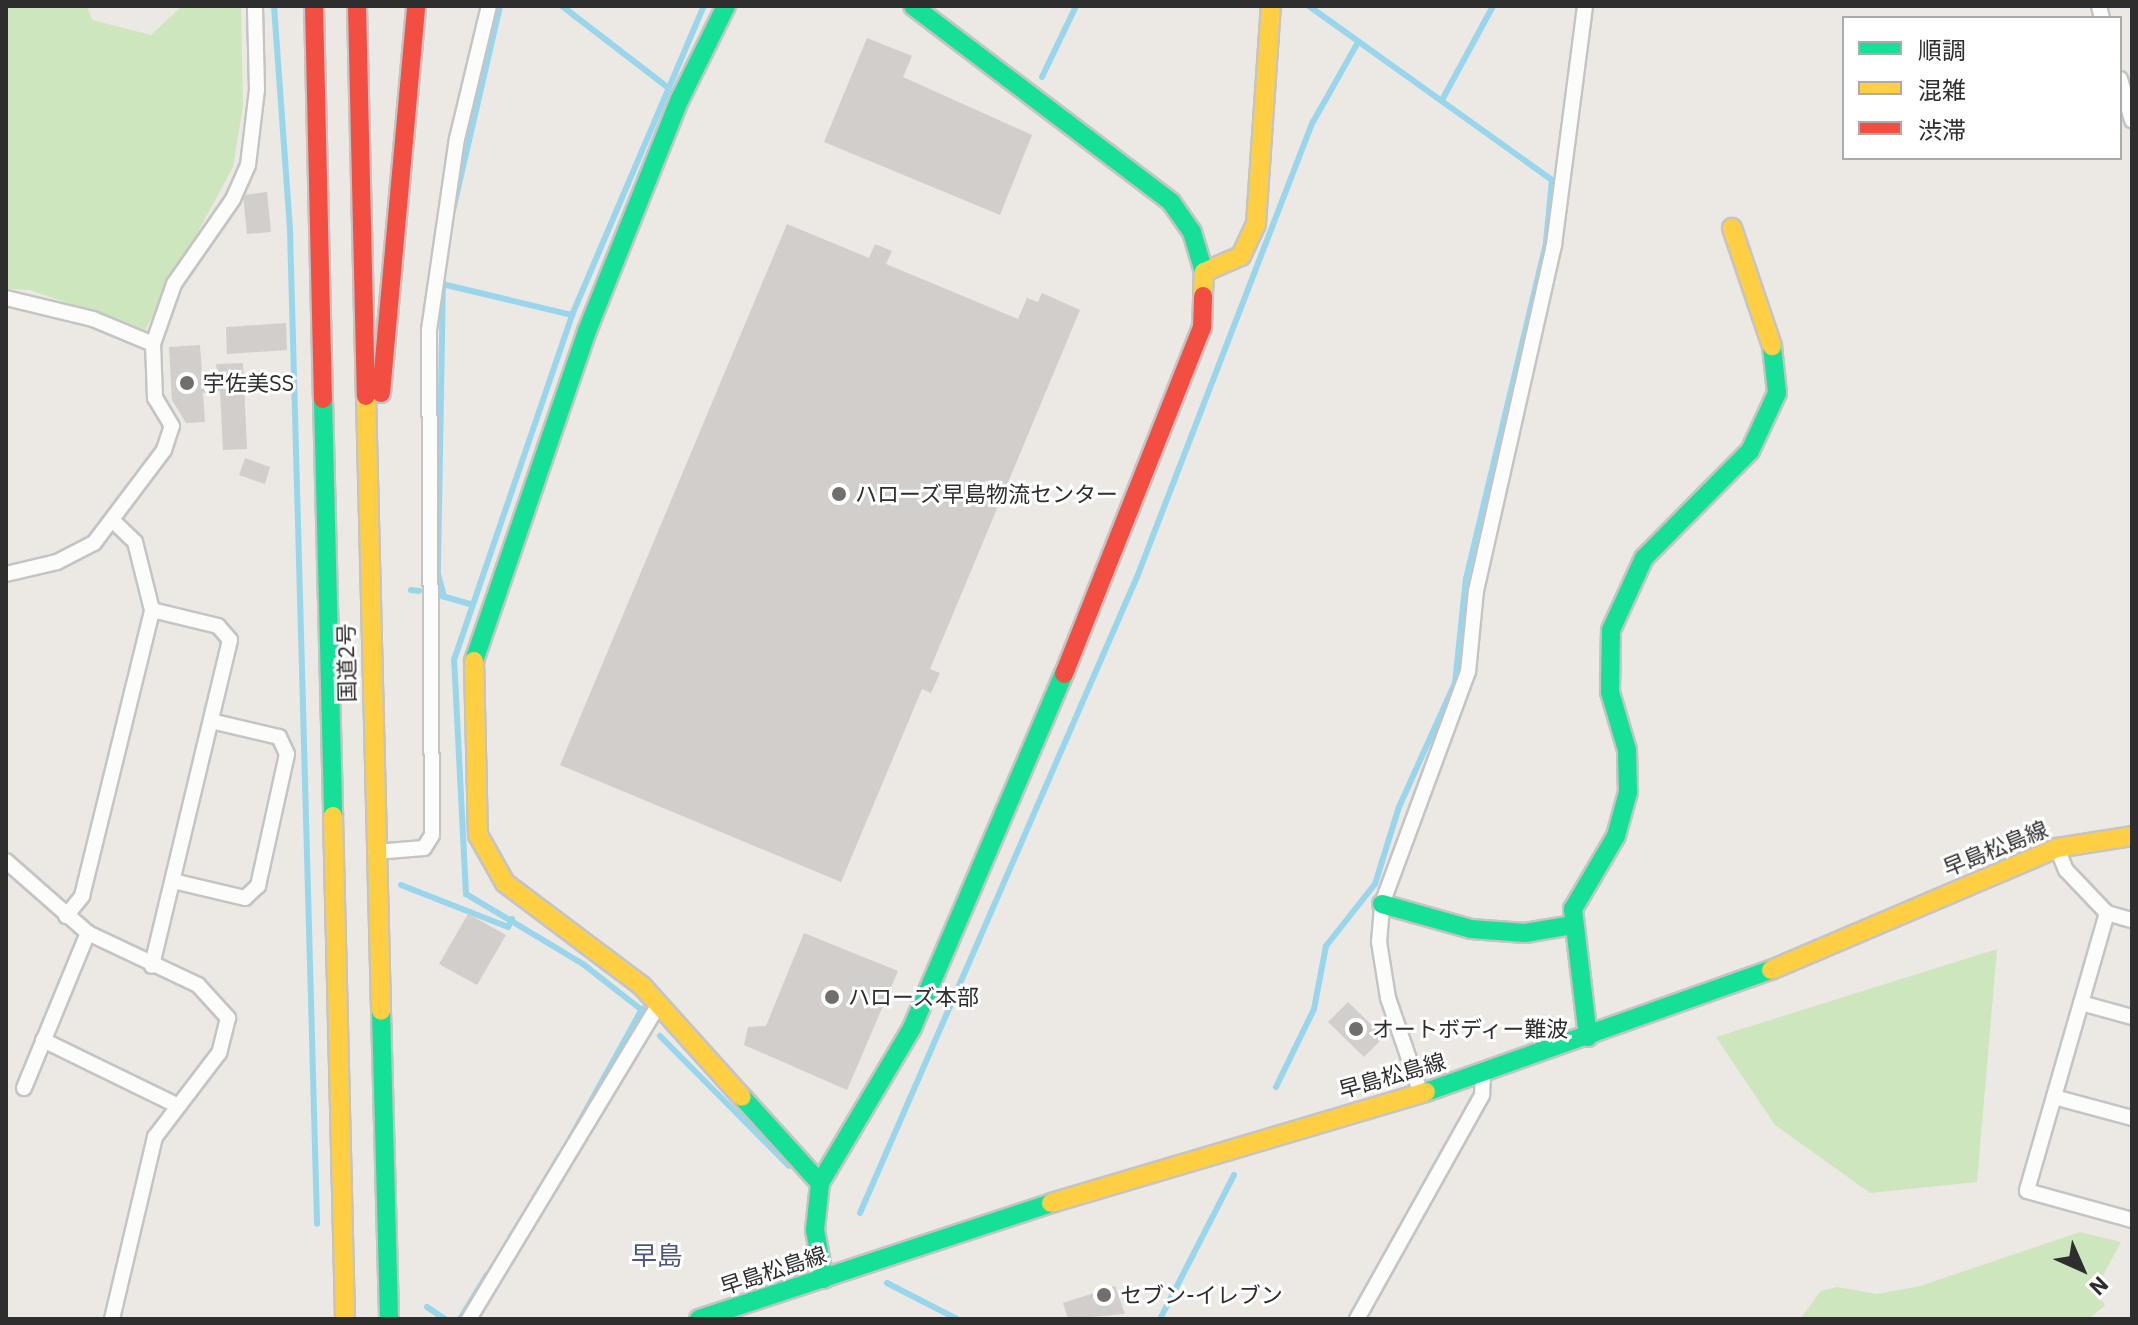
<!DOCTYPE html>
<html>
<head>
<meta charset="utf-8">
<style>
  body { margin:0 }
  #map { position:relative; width:2138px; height:1325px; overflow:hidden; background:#ece8e4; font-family:"IBM Plex Sans","Noto Sans JP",sans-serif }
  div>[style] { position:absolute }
  .green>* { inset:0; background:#cee6be }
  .stream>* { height:6px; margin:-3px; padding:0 3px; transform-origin:3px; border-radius:3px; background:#99d6ec }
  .building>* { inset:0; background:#d1cecb }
  .roads { filter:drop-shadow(2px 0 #c5c4c5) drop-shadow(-2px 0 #c5c4c5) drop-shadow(0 2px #c5c4c5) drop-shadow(0 -2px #c5c4c5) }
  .street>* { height:14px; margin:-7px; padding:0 7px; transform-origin:7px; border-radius:7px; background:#fcfcfb }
  .fast>* { height:18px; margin:-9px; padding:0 9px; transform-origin:9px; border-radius:9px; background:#16e098 }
  .slow>* { height:18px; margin:-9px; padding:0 9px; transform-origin:9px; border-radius:9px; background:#ffcf43 }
  .jam>* { height:18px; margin:-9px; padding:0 9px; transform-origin:9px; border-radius:9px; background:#f24e42 }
  .dots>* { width:22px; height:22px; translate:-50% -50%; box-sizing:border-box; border:4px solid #fff; border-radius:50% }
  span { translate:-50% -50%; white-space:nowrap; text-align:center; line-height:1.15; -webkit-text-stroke:6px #fff; paint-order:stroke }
  .poi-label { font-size:22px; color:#2e2e2e }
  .left { translate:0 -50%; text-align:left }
  .street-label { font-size:22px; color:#2e2e2e }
  .quarter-label { font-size:26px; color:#4d5680 }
  .frame { position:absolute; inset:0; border:8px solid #2e2e2e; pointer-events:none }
  .legend { position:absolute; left:1842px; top:16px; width:280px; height:144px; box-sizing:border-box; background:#fff; border:2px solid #ababab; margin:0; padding:10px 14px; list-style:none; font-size:24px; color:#2e2e2e }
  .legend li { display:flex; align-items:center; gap:16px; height:40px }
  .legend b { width:40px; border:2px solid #ababab }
  .north { position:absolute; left:2042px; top:1229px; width:80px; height:80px; -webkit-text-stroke:6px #fff; paint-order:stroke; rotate:135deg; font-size:22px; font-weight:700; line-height:32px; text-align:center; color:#2e2e2e }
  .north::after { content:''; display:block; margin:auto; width:28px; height:36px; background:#2e2e2e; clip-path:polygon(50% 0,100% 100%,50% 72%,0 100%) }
</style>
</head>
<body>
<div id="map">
  <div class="green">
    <div style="clip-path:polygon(6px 6px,87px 6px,92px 20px,151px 35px,182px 6px,241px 6px,243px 106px,233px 167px,145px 330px,30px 290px,6px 289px)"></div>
    <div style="clip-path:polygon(1997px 949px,1977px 1182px,1870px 1193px,1775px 1125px,1716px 1037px)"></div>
    <div style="clip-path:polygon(2080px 1232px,2121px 1242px,2095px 1290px,2105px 1305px,2089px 1319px,1800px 1319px,1821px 1291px,1837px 1287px,1877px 1294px,1920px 1286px)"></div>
  </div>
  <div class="stream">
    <div style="left:274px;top:6px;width:225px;rotate:85.9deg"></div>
    <div style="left:290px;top:230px;width:994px;rotate:88.44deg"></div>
    <div style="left:562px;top:6px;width:131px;rotate:37.6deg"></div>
    <div style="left:1042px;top:77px;width:79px;rotate:-64.4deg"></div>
    <div style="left:1442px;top:100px;width:107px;rotate:-61.5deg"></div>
    <div style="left:453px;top:210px;width:209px;rotate:-77deg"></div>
    <div style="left:443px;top:280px;width:294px;rotate:91deg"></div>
    <div style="left:438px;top:574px;width:23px;rotate:75deg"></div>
    <div style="left:442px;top:284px;width:134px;rotate:13.4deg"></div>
    <div style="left:411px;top:590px;width:8px;rotate:7deg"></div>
    <div style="left:442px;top:596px;width:29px;rotate:16deg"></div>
    <div style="left:401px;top:885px;width:115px;rotate:21.4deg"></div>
    <div style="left:508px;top:927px;width:9px;rotate:-63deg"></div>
    <div style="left:643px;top:1011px;width:76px;rotate:-141.9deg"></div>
    <div style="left:583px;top:964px;width:136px;rotate:-149.1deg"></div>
    <div style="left:466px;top:894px;width:234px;rotate:-92.9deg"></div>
    <div style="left:454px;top:660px;width:365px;rotate:-71.1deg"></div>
    <div style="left:572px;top:315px;width:336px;rotate:-66.9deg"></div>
    <div style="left:660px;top:1036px;width:183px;rotate:45.2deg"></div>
    <div style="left:1276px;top:1087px;width:87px;rotate:-64deg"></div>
    <div style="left:1314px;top:1009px;width:64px;rotate:-79.2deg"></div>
    <div style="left:1326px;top:946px;width:79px;rotate:-51.7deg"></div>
    <div style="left:1375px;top:884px;width:81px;rotate:-72.7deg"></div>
    <div style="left:1399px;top:807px;width:136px;rotate:-65.7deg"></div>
    <div style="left:1455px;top:683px;width:105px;rotate:-84deg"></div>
    <div style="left:1466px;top:579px;width:346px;rotate:-76.6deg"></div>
    <div style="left:1546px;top:242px;width:62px;rotate:-84.5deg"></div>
    <div style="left:1552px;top:180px;width:299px;rotate:-144.4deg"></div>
    <div style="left:570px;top:1139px;width:149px;rotate:-61deg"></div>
    <div style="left:860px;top:1213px;width:694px;rotate:-66.47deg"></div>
    <div style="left:1137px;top:577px;width:488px;rotate:-68.9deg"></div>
    <div style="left:1313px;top:122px;width:92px;rotate:-60.6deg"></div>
    <div style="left:887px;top:1283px;width:79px;rotate:27.2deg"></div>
    <div style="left:427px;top:1307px;width:22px;rotate:34deg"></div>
    <div style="left:460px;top:1319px;width:52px;rotate:-58.5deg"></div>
    <div style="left:1160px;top:1319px;width:162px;rotate:-62.8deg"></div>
  </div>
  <div class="building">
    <div style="clip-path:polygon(867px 38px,912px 56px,903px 77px,1032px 135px,1000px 215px,824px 142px)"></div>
    <div style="clip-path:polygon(267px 192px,271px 232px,247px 234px,243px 195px)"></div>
    <div style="clip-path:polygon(787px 224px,869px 258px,875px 244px,892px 251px,886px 264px,1018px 319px,1027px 298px,1038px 302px,1042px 293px,1080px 310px,930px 669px,940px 673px,931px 693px,922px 689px,841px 882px,560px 765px)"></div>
    <div style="clip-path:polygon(286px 323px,287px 350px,227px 354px,226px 327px)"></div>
    <div style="clip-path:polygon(200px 345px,202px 374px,217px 374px,216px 364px,243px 363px,247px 449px,223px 450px,220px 391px,203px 393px,205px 422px,186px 423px,172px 400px,169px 347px)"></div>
    <div style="clip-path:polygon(245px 458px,270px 467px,265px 484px,239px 475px)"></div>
    <div style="clip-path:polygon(468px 914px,506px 935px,477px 985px,439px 964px)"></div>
    <div style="clip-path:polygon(804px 933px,898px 971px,847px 1090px,744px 1045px,748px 1027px,766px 1026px)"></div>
    <div style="clip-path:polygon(1348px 1002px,1384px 1037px,1364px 1057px,1328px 1022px)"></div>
    <div style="clip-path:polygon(1115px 1286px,1125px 1314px,1068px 1319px,1063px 1303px)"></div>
  </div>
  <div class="roads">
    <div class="street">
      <div style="left:2099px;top:6px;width:12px;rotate:76deg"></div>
      <div style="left:2120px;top:79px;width:43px;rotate:73.7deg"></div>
      <div style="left:6px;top:298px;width:89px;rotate:13.6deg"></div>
      <div style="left:93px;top:319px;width:65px;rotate:22.6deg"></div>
      <div style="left:6px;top:574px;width:52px;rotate:-13.2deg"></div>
      <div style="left:57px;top:562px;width:42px;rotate:-27.2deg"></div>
      <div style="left:94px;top:543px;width:116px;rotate:-53deg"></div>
      <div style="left:164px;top:450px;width:25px;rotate:-72deg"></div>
      <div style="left:172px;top:426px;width:33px;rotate:-121deg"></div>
      <div style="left:155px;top:398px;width:54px;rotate:-92.1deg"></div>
      <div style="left:153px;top:344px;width:64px;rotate:-70.7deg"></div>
      <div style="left:174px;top:284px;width:103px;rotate:-55.2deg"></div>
      <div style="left:233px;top:199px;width:37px;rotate:-66deg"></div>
      <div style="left:248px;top:165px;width:76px;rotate:-83.2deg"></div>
      <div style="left:257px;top:90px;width:84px;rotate:-91.4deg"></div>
      <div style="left:152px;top:610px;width:68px;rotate:13.6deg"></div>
      <div style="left:218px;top:626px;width:18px;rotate:49deg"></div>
      <div style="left:230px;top:640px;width:335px;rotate:103.5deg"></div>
      <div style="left:2057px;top:848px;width:24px;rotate:68deg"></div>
      <div style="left:2066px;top:870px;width:59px;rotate:46.4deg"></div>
      <div style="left:2107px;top:913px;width:26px;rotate:16deg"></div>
      <div style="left:375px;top:852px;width:49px;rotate:-4.7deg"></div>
      <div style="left:424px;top:848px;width:15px;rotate:-58deg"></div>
      <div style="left:432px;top:835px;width:505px;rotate:-90.34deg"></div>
      <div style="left:429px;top:330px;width:193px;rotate:-81.7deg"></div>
      <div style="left:457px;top:139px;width:137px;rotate:-76.5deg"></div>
      <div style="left:6px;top:861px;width:109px;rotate:41.3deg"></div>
      <div style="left:88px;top:933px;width:122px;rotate:25.3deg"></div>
      <div style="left:198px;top:985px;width:45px;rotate:47.7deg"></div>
      <div style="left:228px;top:1018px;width:36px;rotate:104deg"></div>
      <div style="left:219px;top:1053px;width:106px;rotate:127.3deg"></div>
      <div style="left:155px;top:1137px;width:187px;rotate:103.3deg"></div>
      <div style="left:173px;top:881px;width:74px;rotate:13.3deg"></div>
      <div style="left:245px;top:898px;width:18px;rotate:-43deg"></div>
      <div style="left:258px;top:886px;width:135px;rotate:-77.6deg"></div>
      <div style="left:287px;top:754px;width:19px;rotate:-115deg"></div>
      <div style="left:279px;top:737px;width:70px;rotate:-166.8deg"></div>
      <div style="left:2107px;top:913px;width:289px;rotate:106.1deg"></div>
      <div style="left:2027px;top:1191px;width:109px;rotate:15.4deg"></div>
      <div style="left:66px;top:916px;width:26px;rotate:-51deg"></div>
      <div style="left:82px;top:896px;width:294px;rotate:-76.2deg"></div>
      <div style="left:152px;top:610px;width:70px;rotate:-104deg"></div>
      <div style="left:135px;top:542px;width:28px;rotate:-136deg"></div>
      <div style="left:2081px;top:1003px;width:53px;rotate:15.4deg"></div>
      <div style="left:43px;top:1040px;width:148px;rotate:26deg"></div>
      <div style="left:24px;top:1088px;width:168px;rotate:-67.6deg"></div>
      <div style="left:1420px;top:1091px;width:98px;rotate:-109deg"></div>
      <div style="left:1388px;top:998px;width:57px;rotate:-99.1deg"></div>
      <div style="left:1379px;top:942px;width:38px;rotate:-85deg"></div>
      <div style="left:1382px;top:904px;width:247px;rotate:-69.7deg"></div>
      <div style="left:1468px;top:672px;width:81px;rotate:-84.4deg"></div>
      <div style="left:1476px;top:591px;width:355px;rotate:-77.3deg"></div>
      <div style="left:1554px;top:245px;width:241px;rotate:-82.6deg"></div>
      <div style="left:2054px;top:1097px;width:81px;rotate:15.1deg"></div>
      <div style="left:469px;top:1319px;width:368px;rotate:-58.9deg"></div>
      <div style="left:1357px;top:1319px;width:257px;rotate:-60.8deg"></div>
      <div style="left:1482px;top:1095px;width:20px;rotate:-87deg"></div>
    </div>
    <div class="fast">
      <div style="left:913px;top:6px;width:324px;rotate:37.2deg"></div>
      <div style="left:1171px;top:202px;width:37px;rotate:55deg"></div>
      <div style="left:1192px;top:232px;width:42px;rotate:73.3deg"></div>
      <div style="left:323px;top:399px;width:417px;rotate:88.6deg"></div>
      <div style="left:474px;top:661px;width:349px;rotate:-71.1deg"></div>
      <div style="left:587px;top:331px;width:250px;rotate:-68.2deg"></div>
      <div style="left:680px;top:99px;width:104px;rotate:-63.7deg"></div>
      <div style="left:1382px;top:904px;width:92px;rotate:15.7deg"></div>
      <div style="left:1471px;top:929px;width:54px;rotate:4.2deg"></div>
      <div style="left:1525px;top:933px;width:49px;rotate:-9.5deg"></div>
      <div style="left:381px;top:1011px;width:308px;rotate:88.5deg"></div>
      <div style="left:1588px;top:1037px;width:129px;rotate:-96.7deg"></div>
      <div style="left:1573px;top:909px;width:85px;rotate:-59.5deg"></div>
      <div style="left:1616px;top:836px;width:46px;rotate:-74.7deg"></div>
      <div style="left:1628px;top:792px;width:42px;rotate:-91.4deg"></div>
      <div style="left:1627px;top:750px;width:60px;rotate:-106.3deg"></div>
      <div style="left:1610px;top:692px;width:62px;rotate:-89.1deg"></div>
      <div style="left:1611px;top:630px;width:79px;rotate:-65.4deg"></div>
      <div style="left:1644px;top:558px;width:151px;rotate:-45.3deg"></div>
      <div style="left:1750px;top:451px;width:64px;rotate:-65deg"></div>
      <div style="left:1777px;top:393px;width:47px;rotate:-96.1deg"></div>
      <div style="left:1426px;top:1092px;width:366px;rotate:-19.5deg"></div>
      <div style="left:742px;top:1097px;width:116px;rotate:47.8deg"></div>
      <div style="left:824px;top:1279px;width:50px;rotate:-100.4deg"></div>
      <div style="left:815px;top:1230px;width:47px;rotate:-83.9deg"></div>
      <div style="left:820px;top:1183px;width:180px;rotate:-59.3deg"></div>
      <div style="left:912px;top:1028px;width:385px;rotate:-66.8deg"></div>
      <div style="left:699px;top:1319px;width:371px;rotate:-18.2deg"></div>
    </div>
    <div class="slow">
      <div style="left:1732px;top:228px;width:125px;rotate:71.3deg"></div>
      <div style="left:1203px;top:296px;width:24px;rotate:-88deg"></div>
      <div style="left:1204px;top:272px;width:40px;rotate:-23.4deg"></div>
      <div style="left:1241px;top:256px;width:35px;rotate:-65deg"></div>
      <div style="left:1256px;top:224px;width:219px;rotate:-86.1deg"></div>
      <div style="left:366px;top:396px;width:615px;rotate:88.6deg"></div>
      <div style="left:474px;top:661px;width:174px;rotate:88.7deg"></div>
      <div style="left:478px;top:835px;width:55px;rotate:60.6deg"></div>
      <div style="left:505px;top:883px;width:171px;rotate:36.9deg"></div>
      <div style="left:642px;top:986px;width:149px;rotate:48deg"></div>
      <div style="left:333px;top:816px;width:503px;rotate:88.63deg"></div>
      <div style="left:1771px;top:970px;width:311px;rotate:-23.1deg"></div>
      <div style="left:2057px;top:848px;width:76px;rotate:-9.1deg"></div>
      <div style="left:1051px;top:1203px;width:391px;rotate:-16.5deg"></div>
    </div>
    <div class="jam">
      <div style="left:314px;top:6px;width:393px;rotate:88.7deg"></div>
      <div style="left:357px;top:6px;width:390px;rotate:88.7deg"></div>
      <div style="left:381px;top:393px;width:389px;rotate:-84.8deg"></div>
      <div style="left:1064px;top:674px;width:373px;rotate:-68.3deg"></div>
      <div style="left:1202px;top:328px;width:32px;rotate:-88deg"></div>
    </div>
  </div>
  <div class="dots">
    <div style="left:187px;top:383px;background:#706f6e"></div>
    <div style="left:839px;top:494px;background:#706f6e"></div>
    <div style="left:832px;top:997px;background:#706f6e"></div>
    <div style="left:1356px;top:1029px;background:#706f6e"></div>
    <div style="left:1104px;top:1295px;background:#706f6e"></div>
  </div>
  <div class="poi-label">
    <span class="left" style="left:203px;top:383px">宇佐美SS</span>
    <span class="left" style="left:855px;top:494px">ハローズ早島物流センター</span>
    <span class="left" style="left:848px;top:997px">ハローズ本部</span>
    <span class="left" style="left:1372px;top:1029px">オートボディー難波</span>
    <span class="left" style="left:1120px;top:1295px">セブン-イレブン</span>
  </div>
  <div class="street-label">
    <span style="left:346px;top:663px;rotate:-91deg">国道2号</span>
    <span style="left:1995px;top:848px;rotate:-22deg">早島松島線</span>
    <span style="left:1392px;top:1075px;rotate:-16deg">早島松島線</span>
    <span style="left:773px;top:1270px;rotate:-18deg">早島松島線</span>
  </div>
  <div class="quarter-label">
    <span style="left:657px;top:1256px">早島</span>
  </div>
  <div class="frame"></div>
  <ul class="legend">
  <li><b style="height:10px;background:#16e098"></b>順調</li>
  <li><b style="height:10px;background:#ffcf43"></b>混雑</li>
  <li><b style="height:10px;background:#f24e42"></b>渋滞</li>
  </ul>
  <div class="north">N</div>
</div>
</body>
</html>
